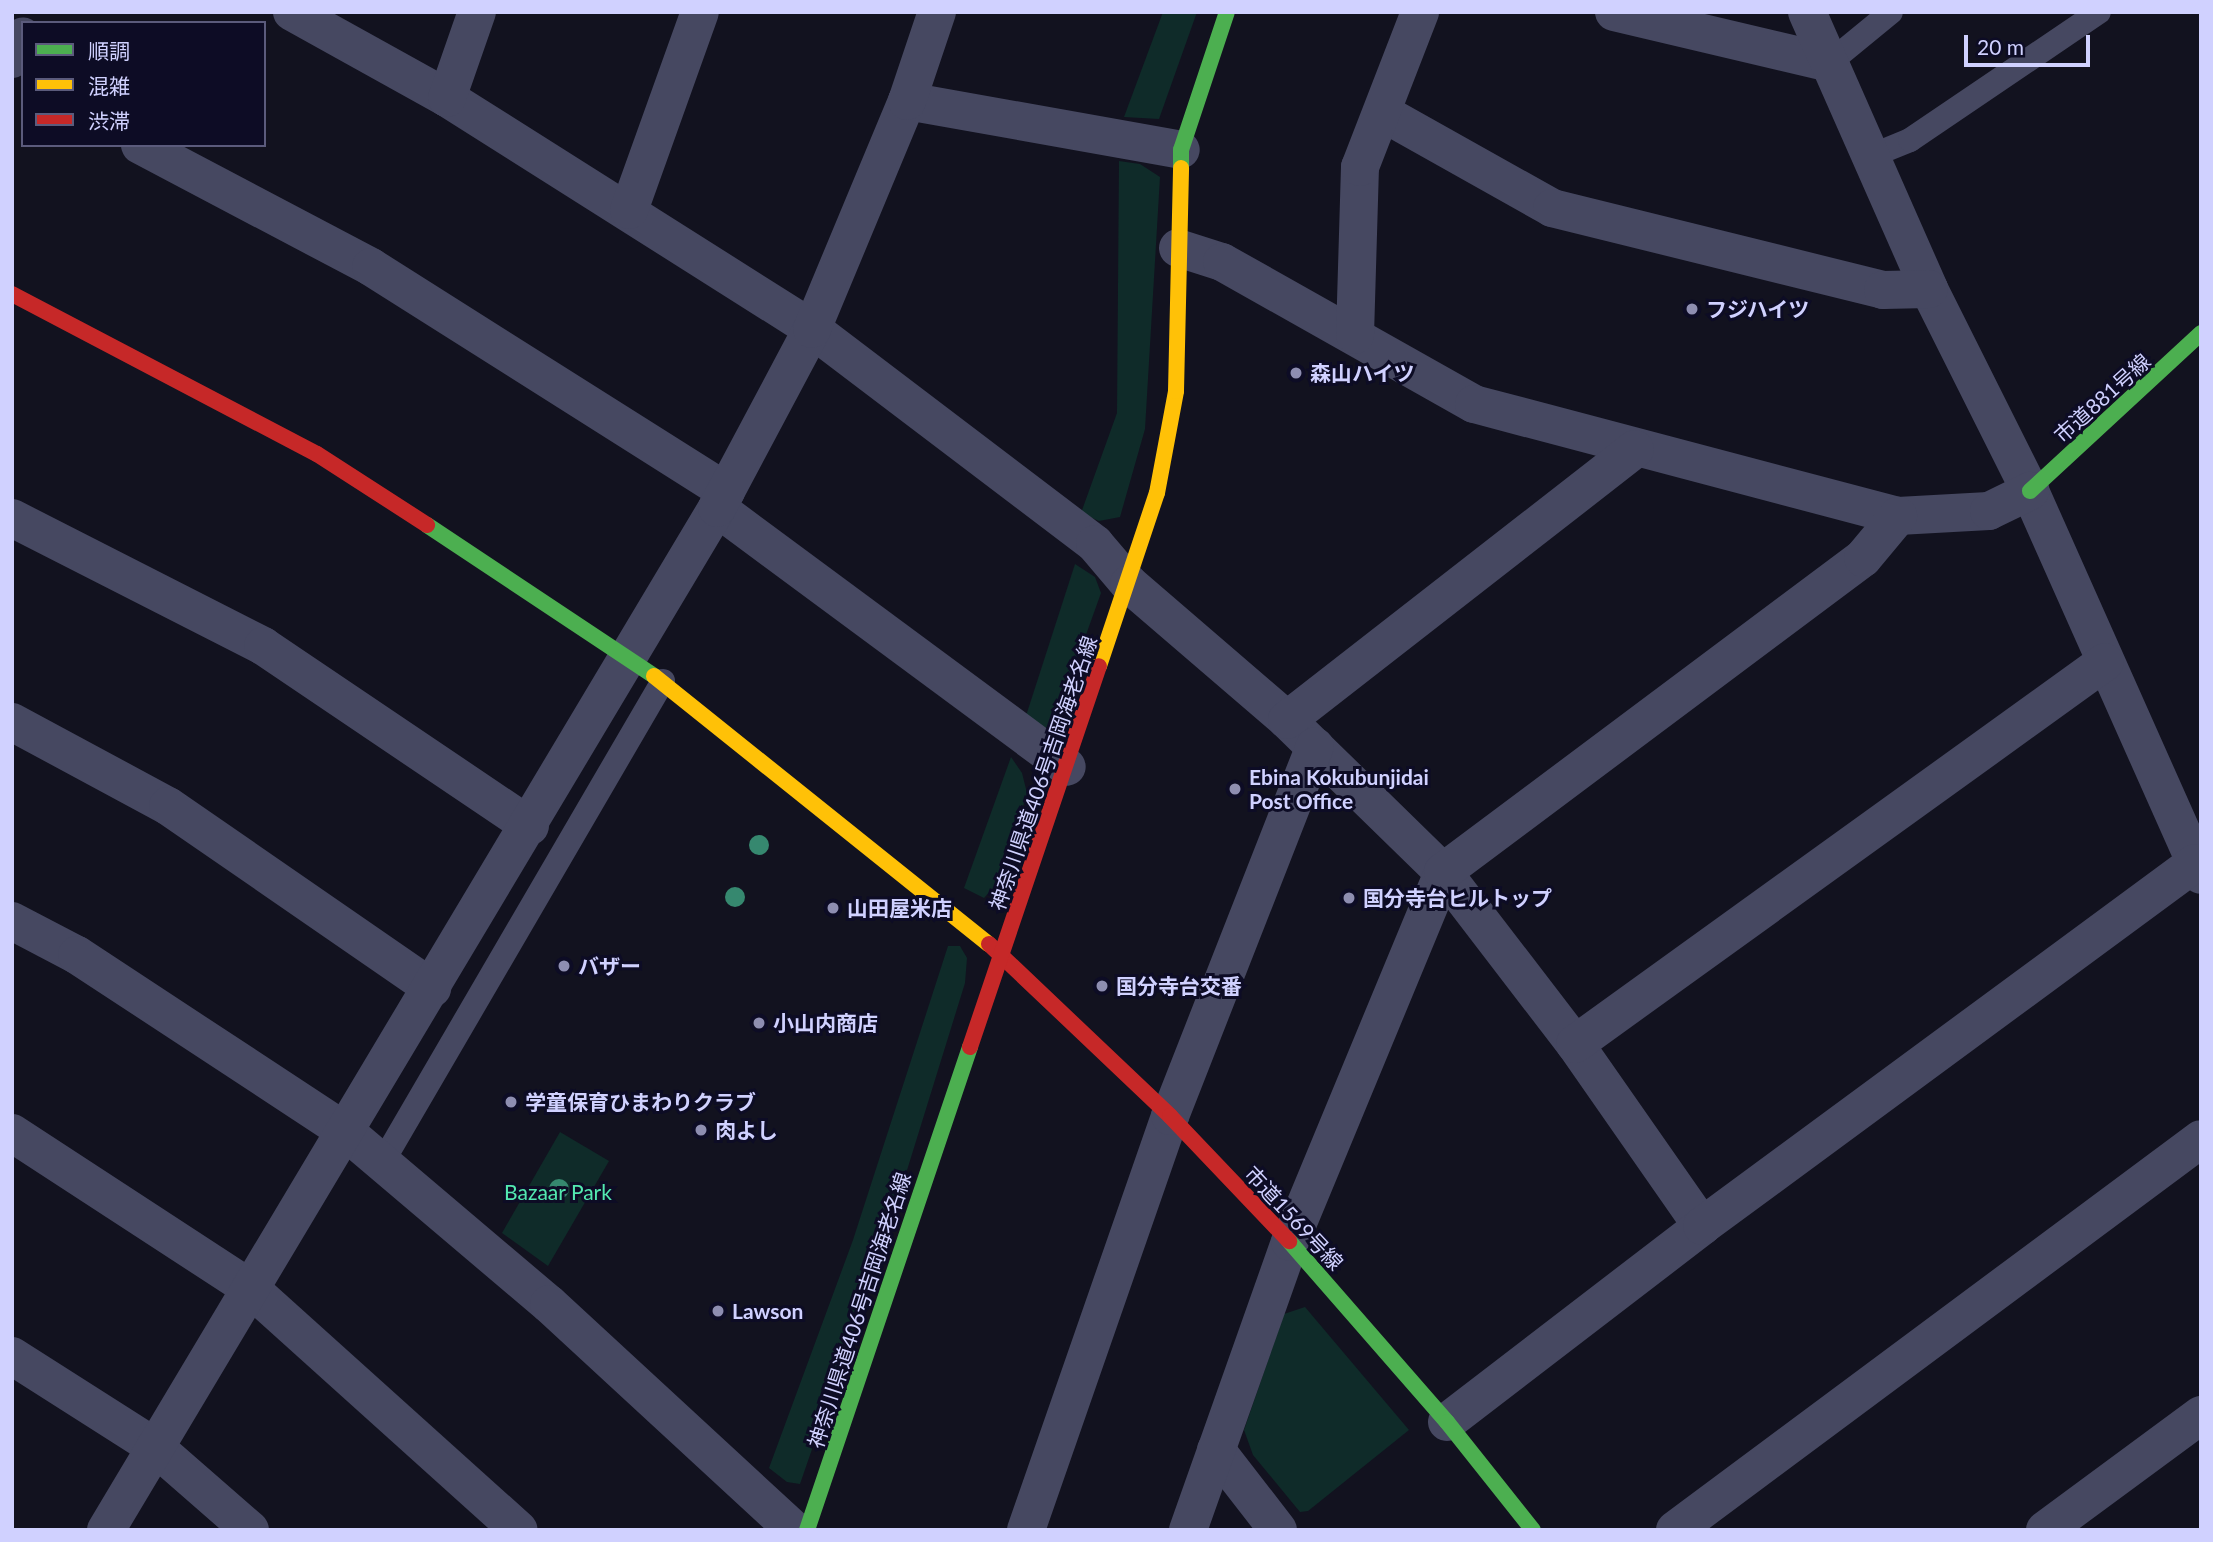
<!DOCTYPE html>
<html>
<head>
<meta charset="utf-8">
<style>
  body { margin:0 }
  #map { position:relative; width:2213px; height:1542px; overflow:hidden; background:#12121f; font-family:Lato,"Noto Sans JP",sans-serif }
  div>[style] { position:absolute }
  .green>* { inset:0; background:#0f2b29 }
  .lane>* { height:24px; margin:-12px; padding:0 12px; transform-origin:12px; border-radius:12px; background:#464861 }
  .street>* { height:38px; margin:-19px; padding:0 19px; transform-origin:19px; border-radius:19px; background:#464861 }
  .fast>* { height:16px; margin:-8px; padding:0 8px; transform-origin:8px; border-radius:8px; background:#4caf50 }
  .slow>* { height:16px; margin:-8px; padding:0 8px; transform-origin:8px; border-radius:8px; background:#ffc107 }
  .jam>* { height:16px; margin:-8px; padding:0 8px; transform-origin:8px; border-radius:8px; background:#c62828 }
  .trees>* { width:20px; height:20px; margin:-10px; border-radius:50%; background:#36886f }
  .dots>* { width:19px; height:19px; translate:-50% -50%; box-sizing:border-box; border:4px solid #0d0c25; border-radius:50% }
  span { translate:-50% -50%; white-space:nowrap; text-align:center; line-height:1.15; -webkit-text-stroke:6px #0d0c25; paint-order:stroke }
  .poi-label { font-size:21px; color:#d0d1ff; font-weight:700 }
  .left { translate:0 -50%; text-align:left }
  .street-label { font-size:21px; color:#d0d1ff }
  .park-label { font-size:21px; color:#53e9b0 }
  .frame { position:absolute; inset:0; border:14px solid #d0d1ff; pointer-events:none }
  .legend { position:absolute; left:21px; top:21px; width:245px; height:126px; box-sizing:border-box; background:#0d0c25; border:2px solid #5b5b7c; margin:0; padding:9px 12px; list-style:none; font-size:21px; color:#d0d1ff }
  .legend li { display:flex; align-items:center; gap:14px; height:35px }
  .legend b { width:35px; border:2px solid #5b5b7c }
  .scale { position:absolute; left:1964px; top:35px; width:126px; height:32px; box-sizing:border-box; border:4px solid #d0d1ff; border-top:0; padding-left:9px; font-size:21px; line-height:24px; white-space:nowrap; color:#d0d1ff; -webkit-text-stroke:5px #0d0c25; paint-order:stroke }
</style>
</head>
<body>
<div id="map">
  <div class="green">
    <div style="clip-path:polygon(1163px 12px,1197px 12px,1159px 119px,1124px 117px)"></div>
    <div style="clip-path:polygon(1119px 161px,1140px 164px,1160px 177px,1145px 429px,1120px 517px,1099px 521px,1081px 513px,1117px 413px)"></div>
    <div style="clip-path:polygon(1075px 564px,1095px 577px,1101px 593px,1054px 724px,1038px 731px,1024px 722px)"></div>
    <div style="clip-path:polygon(1011px 757px,1022px 773px,1027px 793px,1002px 878px,984px 898px,964px 888px)"></div>
    <div style="clip-path:polygon(948px 946px,960px 946px,967px 958px,965px 983px,895px 1209px,800px 1484px,787px 1482px,769px 1468px,853px 1240px)"></div>
    <div style="clip-path:polygon(560px 1132px,609px 1161px,548px 1266px,502px 1233px)"></div>
    <div style="clip-path:polygon(1305px 1307px,1409px 1430px,1308px 1511px,1300px 1512px,1253px 1455px,1244px 1430px,1284px 1314px)"></div>
  </div>
  <div class="lane">
    <div style="left:1829px;top:63px;width:80px;rotate:-39.4deg"></div>
    <div style="left:1871px;top:156px;width:42px;rotate:-22.3deg"></div>
    <div style="left:1910px;top:140px;width:228px;rotate:-34.1deg"></div>
    <div style="left:382px;top:1163px;width:558px;rotate:-59.76deg"></div>
  </div>
  <div class="street">
    <div style="left:292px;top:12px;width:177px;rotate:29deg"></div>
    <div style="left:447px;top:98px;width:432px;rotate:32.3deg"></div>
    <div style="left:812px;top:329px;width:355px;rotate:37.2deg"></div>
    <div style="left:1095px;top:544px;width:52px;rotate:49.6deg"></div>
    <div style="left:1129px;top:584px;width:208px;rotate:40.7deg"></div>
    <div style="left:1287px;top:720px;width:218px;rotate:44.3deg"></div>
    <div style="left:1443px;top:872px;width:217px;rotate:52.5deg"></div>
    <div style="left:1575px;top:1044px;width:222px;rotate:55.1deg"></div>
    <div style="left:1614px;top:12px;width:221px;rotate:13.3deg"></div>
    <div style="left:1807px;top:12px;width:303px;rotate:66.2deg"></div>
    <div style="left:1929px;top:289px;width:226px;rotate:63.4deg"></div>
    <div style="left:2030px;top:491px;width:420px;rotate:66deg"></div>
    <div style="left:12px;top:59px;width:25px;rotate:-64deg"></div>
    <div style="left:447px;top:98px;width:91px;rotate:-70.8deg"></div>
    <div style="left:907px;top:101px;width:278px;rotate:10.1deg"></div>
    <div style="left:1383px;top:113px;width:194px;rotate:29.3deg"></div>
    <div style="left:1552px;top:208px;width:341px;rotate:13.9deg"></div>
    <div style="left:1883px;top:290px;width:46px;rotate:-1.2deg"></div>
    <div style="left:140px;top:145px;width:261px;rotate:27.8deg"></div>
    <div style="left:371px;top:267px;width:420px;rotate:32.3deg"></div>
    <div style="left:629px;top:210px;width:210px;rotate:-70.3deg"></div>
    <div style="left:1178px;top:248px;width:46px;rotate:17.7deg"></div>
    <div style="left:1222px;top:262px;width:289px;rotate:29.4deg"></div>
    <div style="left:1474px;top:404px;width:439px;rotate:14.8deg"></div>
    <div style="left:1898px;top:516px;width:91px;rotate:-3.1deg"></div>
    <div style="left:1989px;top:511px;width:46px;rotate:-26deg"></div>
    <div style="left:1355px;top:335px;width:168px;rotate:-88.3deg"></div>
    <div style="left:1360px;top:167px;width:166px;rotate:-68.8deg"></div>
    <div style="left:717px;top:508px;width:435px;rotate:36.5deg"></div>
    <div style="left:12px;top:518px;width:282px;rotate:27deg"></div>
    <div style="left:263px;top:646px;width:322px;rotate:34deg"></div>
    <div style="left:1287px;top:720px;width:441px;rotate:-37.9deg"></div>
    <div style="left:12px;top:722px;width:177px;rotate:28.3deg"></div>
    <div style="left:168px;top:806px;width:321px;rotate:34.6deg"></div>
    <div style="left:12px;top:921px;width:73px;rotate:27.6deg"></div>
    <div style="left:77px;top:955px;width:322px;rotate:33.3deg"></div>
    <div style="left:346px;top:1132px;width:266px;rotate:40.3deg"></div>
    <div style="left:549px;top:1304px;width:333px;rotate:42.7deg"></div>
    <div style="left:1575px;top:1044px;width:653px;rotate:-35.78deg"></div>
    <div style="left:12px;top:1133px;width:285px;rotate:33.1deg"></div>
    <div style="left:251px;top:1289px;width:360px;rotate:42deg"></div>
    <div style="left:12px;top:1356px;width:169px;rotate:32.5deg"></div>
    <div style="left:155px;top:1447px;width:126px;rotate:41.1deg"></div>
    <div style="left:1447px;top:1422px;width:322px;rotate:-37.5deg"></div>
    <div style="left:1702px;top:1226px;width:612px;rotate:-36.36deg"></div>
    <div style="left:1216px;top:1450px;width:101px;rotate:52.2deg"></div>
    <div style="left:106px;top:1530px;width:1191px;rotate:-59.13deg"></div>
    <div style="left:717px;top:508px;width:203px;rotate:-62deg"></div>
    <div style="left:812px;top:329px;width:247px;rotate:-67.4deg"></div>
    <div style="left:907px;top:101px;width:94px;rotate:-71.4deg"></div>
    <div style="left:1026px;top:1530px;width:438px;rotate:-70.8deg"></div>
    <div style="left:1170px;top:1116px;width:397px;rotate:-68.6deg"></div>
    <div style="left:1188px;top:1530px;width:306px;rotate:-70.5deg"></div>
    <div style="left:1290px;top:1242px;width:400px;rotate:-67.5deg"></div>
    <div style="left:1443px;top:872px;width:524px;rotate:-36.78deg"></div>
    <div style="left:1863px;top:558px;width:55px;rotate:-50.2deg"></div>
    <div style="left:1675px;top:1530px;width:655px;rotate:-36.63deg"></div>
    <div style="left:2045px;top:1530px;width:194px;rotate:-36.4deg"></div>
  </div>
  <div class="fast">
    <div style="left:1181px;top:168px;width:18px;rotate:-90deg"></div>
    <div style="left:1181px;top:150px;width:145px;rotate:-71.6deg"></div>
    <div style="left:2030px;top:491px;width:233px;rotate:-42.7deg"></div>
    <div style="left:427px;top:525px;width:273px;rotate:33.6deg"></div>
    <div style="left:1289px;top:1241px;width:240px;rotate:48.9deg"></div>
    <div style="left:1447px;top:1422px;width:138px;rotate:51.5deg"></div>
    <div style="left:807px;top:1530px;width:510px;rotate:-71.35deg"></div>
  </div>
  <div class="slow">
    <div style="left:1099px;top:666px;width:182px;rotate:-71.5deg"></div>
    <div style="left:1157px;top:493px;width:104px;rotate:-79.4deg"></div>
    <div style="left:1176px;top:391px;width:223px;rotate:-88.7deg"></div>
    <div style="left:654px;top:676px;width:429px;rotate:38.7deg"></div>
  </div>
  <div class="jam">
    <div style="left:12px;top:294px;width:344px;rotate:27.7deg"></div>
    <div style="left:317px;top:454px;width:131px;rotate:32.8deg"></div>
    <div style="left:989px;top:944px;width:250px;rotate:43.5deg"></div>
    <div style="left:1170px;top:1116px;width:173px;rotate:46.4deg"></div>
    <div style="left:970px;top:1047px;width:402px;rotate:-71.3deg"></div>
  </div>
  <div class="trees">
    <div style="left:759px;top:845px"></div>
    <div style="left:735px;top:897px"></div>
    <div style="left:559px;top:1189px"></div>
  </div>
  <div class="dots">
    <div style="left:1692px;top:309px;background:#8e8eb1"></div>
    <div style="left:1296px;top:373px;background:#8e8eb1"></div>
    <div style="left:1235px;top:789px;background:#8e8eb1"></div>
    <div style="left:1349px;top:898px;background:#8e8eb1"></div>
    <div style="left:833px;top:908px;background:#8e8eb1"></div>
    <div style="left:564px;top:966px;background:#8e8eb1"></div>
    <div style="left:1102px;top:986px;background:#8e8eb1"></div>
    <div style="left:759px;top:1023px;background:#8e8eb1"></div>
    <div style="left:511px;top:1102px;background:#8e8eb1"></div>
    <div style="left:701px;top:1130px;background:#8e8eb1"></div>
    <div style="left:718px;top:1311px;background:#8e8eb1"></div>
  </div>
  <div class="poi-label">
    <span class="left" style="left:1706px;top:309px">フジハイツ</span>
    <span class="left" style="left:1310px;top:373px">森山ハイツ</span>
    <span class="left" style="left:1249px;top:789px">Ebina Kokubunjidai<br>Post Office</span>
    <span class="left" style="left:1363px;top:898px">国分寺台ヒルトップ</span>
    <span class="left" style="left:847px;top:908px">山田屋米店</span>
    <span class="left" style="left:578px;top:966px">バザー</span>
    <span class="left" style="left:1116px;top:986px">国分寺台交番</span>
    <span class="left" style="left:773px;top:1023px">小山内商店</span>
    <span class="left" style="left:525px;top:1102px">学童保育ひまわりクラブ</span>
    <span class="left" style="left:715px;top:1130px">肉よし</span>
    <span class="left" style="left:732px;top:1311px">Lawson</span>
  </div>
  <div class="street-label">
    <span style="left:2102px;top:398px;rotate:-42deg">市道881号線</span>
    <span style="left:1043px;top:773px;rotate:-71deg">神奈川県道406号吉岡海老名線</span>
    <span style="left:1294px;top:1218px;rotate:47deg">市道1569号線</span>
    <span style="left:859px;top:1310px;rotate:-72deg">神奈川県道406号吉岡海老名線</span>
  </div>
  <div class="park-label">
    <span style="left:558px;top:1192px">Bazaar Park</span>
  </div>
  <div class="frame"></div>
  <ul class="legend">
  <li><b style="height:9px;background:#4caf50"></b>順調</li>
  <li><b style="height:9px;background:#ffc107"></b>混雑</li>
  <li><b style="height:9px;background:#c62828"></b>渋滞</li>
  </ul>
  <div class="scale">20 m</div>
</div>
</body>
</html>
